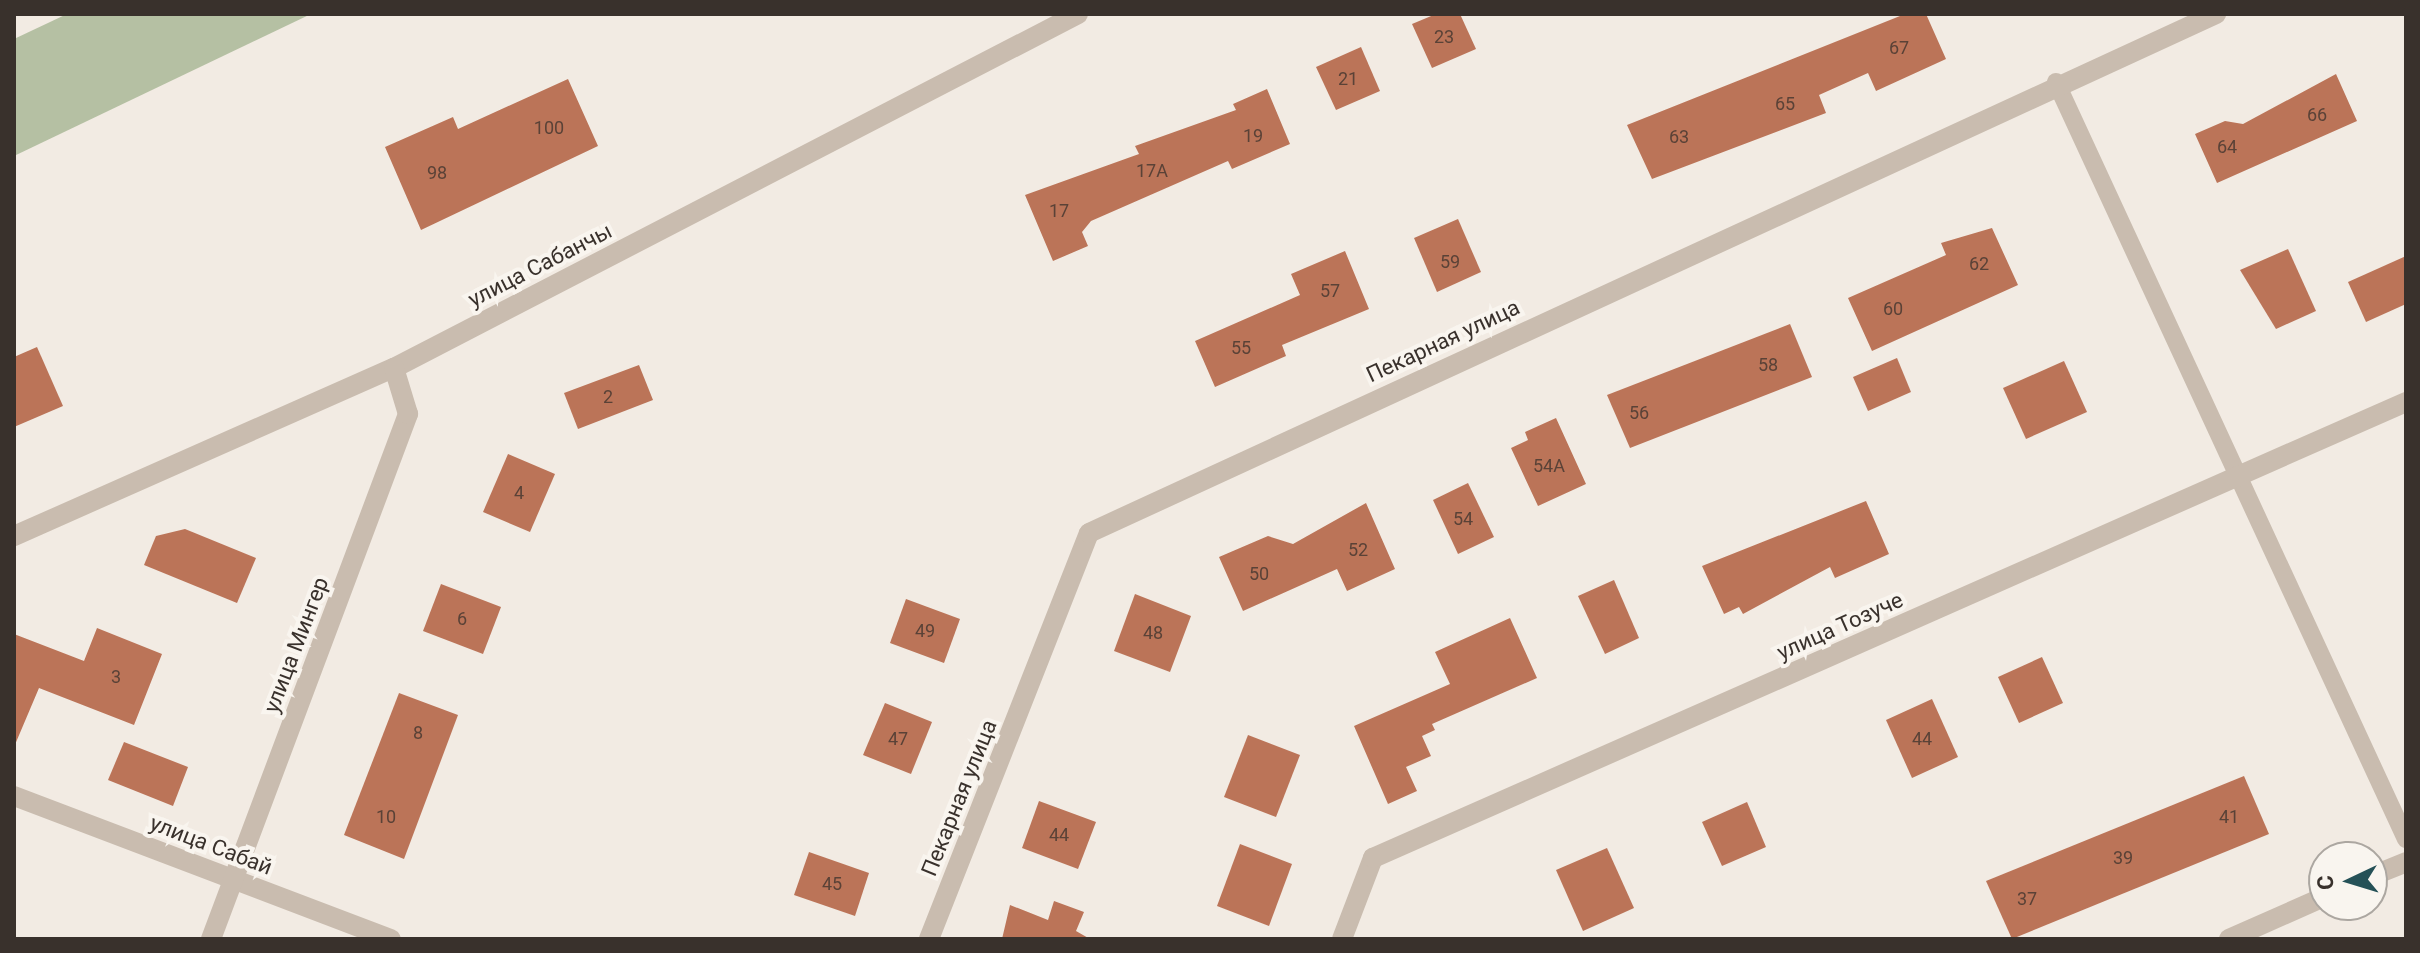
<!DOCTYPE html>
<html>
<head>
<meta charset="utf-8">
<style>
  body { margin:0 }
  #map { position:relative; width:2420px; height:953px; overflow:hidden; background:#f2ebe3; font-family:Roboto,sans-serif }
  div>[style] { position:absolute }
  .green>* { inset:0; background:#b5c0a3 }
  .building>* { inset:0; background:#bb7458 }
  .lane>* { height:18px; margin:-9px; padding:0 9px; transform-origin:9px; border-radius:9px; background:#c9bcaf }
  .street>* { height:20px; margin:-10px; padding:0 10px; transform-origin:10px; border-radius:10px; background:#c9bcaf }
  span { translate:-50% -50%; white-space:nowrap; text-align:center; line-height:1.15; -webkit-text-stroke:8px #f9f5ef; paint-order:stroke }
  .number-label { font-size:18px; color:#5a4237 }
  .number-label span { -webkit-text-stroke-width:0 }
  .street-label { font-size:22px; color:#39312c }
  .frame { position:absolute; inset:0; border:16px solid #39312c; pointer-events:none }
  .north { position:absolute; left:2308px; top:841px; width:80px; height:80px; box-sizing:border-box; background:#f9f5ef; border:2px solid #aca7a1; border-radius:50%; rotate:266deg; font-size:22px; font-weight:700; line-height:32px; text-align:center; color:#39312c }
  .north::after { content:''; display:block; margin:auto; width:28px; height:36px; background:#255157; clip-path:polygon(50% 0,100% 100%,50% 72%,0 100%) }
</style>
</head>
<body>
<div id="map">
  <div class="green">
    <div style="clip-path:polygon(67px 14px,311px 14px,14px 156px,14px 39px)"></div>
  </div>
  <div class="building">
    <div style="clip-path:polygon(1436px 14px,1460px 14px,1476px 49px,1432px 68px,1412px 24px)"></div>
    <div style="clip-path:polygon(1905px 14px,1926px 14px,1946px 59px,1876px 91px,1868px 73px,1819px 95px,1826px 113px,1652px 179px,1627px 125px)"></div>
    <div style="clip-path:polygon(1361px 47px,1380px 91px,1336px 110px,1316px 67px)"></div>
    <div style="clip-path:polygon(2336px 74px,2357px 121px,2217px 183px,2195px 134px,2225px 121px,2243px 124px)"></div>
    <div style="clip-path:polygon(568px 79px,598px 146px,421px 230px,385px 147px,453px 117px,458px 129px)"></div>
    <div style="clip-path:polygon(1267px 89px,1290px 144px,1232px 169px,1228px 161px,1091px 221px,1082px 232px,1088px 246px,1053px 261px,1025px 195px,1139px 154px,1135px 146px,1236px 110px,1233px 104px)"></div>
    <div style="clip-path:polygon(1458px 219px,1481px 272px,1437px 292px,1414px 238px)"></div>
    <div style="clip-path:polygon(1992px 228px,2018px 285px,1872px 351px,1848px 298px,1946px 255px,1941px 243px)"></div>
    <div style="clip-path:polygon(2288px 249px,2316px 311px,2276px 329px,2240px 270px)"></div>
    <div style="clip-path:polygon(1345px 251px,1369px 309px,1282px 345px,1286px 356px,1215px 387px,1195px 341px,1300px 295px,1291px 274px)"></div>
    <div style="clip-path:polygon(2406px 256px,2406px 304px,2366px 322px,2348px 282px)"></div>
    <div style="clip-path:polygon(1790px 324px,1812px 377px,1630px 448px,1607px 395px)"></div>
    <div style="clip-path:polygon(37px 347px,63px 406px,14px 427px,14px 357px)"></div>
    <div style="clip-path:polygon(1897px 358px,1911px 392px,1868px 411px,1853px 377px)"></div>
    <div style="clip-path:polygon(2064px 361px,2087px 412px,2026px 439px,2003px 388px)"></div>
    <div style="clip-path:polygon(639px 365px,653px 400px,578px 429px,564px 393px)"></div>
    <div style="clip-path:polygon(1556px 418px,1586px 484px,1538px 506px,1511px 448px,1528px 440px,1525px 432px)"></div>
    <div style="clip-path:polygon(508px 454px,555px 474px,530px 532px,483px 512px)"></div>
    <div style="clip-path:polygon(1468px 483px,1494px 537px,1458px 554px,1433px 500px)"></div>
    <div style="clip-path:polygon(1866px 501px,1889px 554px,1835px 578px,1830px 567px,1743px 614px,1739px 607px,1724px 614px,1702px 566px)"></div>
    <div style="clip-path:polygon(1366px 503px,1395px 569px,1347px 591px,1337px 569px,1243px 611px,1219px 557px,1268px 536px,1293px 544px)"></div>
    <div style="clip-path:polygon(185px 529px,256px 558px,237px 603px,144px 565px,156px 536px)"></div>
    <div style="clip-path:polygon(1614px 580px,1639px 638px,1605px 654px,1578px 596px)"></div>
    <div style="clip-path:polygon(441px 584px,501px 607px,483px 654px,423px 631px)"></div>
    <div style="clip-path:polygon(1135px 594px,1191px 616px,1170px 672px,1114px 651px)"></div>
    <div style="clip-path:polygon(906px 599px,960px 619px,944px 663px,890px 643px)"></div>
    <div style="clip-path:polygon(1510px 618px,1537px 678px,1432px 724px,1435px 730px,1422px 736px,1431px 756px,1406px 767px,1417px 791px,1388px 804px,1354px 726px,1450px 684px,1435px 652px)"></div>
    <div style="clip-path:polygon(97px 628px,162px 654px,134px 725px,39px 688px,14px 747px,14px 634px,84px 661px)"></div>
    <div style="clip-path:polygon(2042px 657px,2063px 703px,2019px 723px,1998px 677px)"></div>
    <div style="clip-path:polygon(399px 693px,458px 715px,404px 859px,344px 835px)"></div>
    <div style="clip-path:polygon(1932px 699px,1958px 757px,1912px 778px,1886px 720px)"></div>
    <div style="clip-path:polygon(885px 703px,932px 722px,911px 774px,863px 755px)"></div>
    <div style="clip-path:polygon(1248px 735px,1300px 755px,1276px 817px,1224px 797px)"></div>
    <div style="clip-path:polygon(124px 742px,188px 767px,173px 806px,108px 780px)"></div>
    <div style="clip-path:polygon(2244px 776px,2269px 834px,2012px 939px,1986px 881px)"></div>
    <div style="clip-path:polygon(1039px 801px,1096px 822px,1078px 869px,1022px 848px)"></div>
    <div style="clip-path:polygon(1747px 802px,1766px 847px,1722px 866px,1702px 822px)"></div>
    <div style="clip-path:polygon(1240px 844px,1292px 864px,1269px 926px,1217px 906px)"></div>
    <div style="clip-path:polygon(1607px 848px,1634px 908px,1583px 931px,1556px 870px)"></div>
    <div style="clip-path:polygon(809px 852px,869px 873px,855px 916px,794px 895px)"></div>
    <div style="clip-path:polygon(1054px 901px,1084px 912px,1076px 931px,1090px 939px,1002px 939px,1010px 905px,1048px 920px)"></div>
  </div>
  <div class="lane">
    <div style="left:2056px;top:82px;width:834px;rotate:65.19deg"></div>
  </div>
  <div class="street">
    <div style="left:14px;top:536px;width:415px;rotate:-23.9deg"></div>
    <div style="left:394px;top:368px;width:770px;rotate:-27.36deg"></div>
    <div style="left:14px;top:796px;width:403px;rotate:20.8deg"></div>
    <div style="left:2372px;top:876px;width:37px;rotate:-22deg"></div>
    <div style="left:211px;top:939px;width:561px;rotate:-69.43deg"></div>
    <div style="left:408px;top:414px;width:48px;rotate:-106.9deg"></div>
    <div style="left:929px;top:939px;width:436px;rotate:-68.5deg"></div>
    <div style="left:1089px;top:533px;width:1241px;rotate:-24.73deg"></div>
    <div style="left:1342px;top:939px;width:87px;rotate:-69.1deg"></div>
    <div style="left:1373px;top:858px;width:1129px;rotate:-23.82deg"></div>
    <div style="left:2229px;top:939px;width:104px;rotate:-23.9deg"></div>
  </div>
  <div class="number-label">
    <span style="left:1444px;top:37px">23</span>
    <span style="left:1899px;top:48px">67</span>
    <span style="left:1348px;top:79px">21</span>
    <span style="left:1785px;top:104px">65</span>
    <span style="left:2317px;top:115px">66</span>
    <span style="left:549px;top:128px">100</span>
    <span style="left:1253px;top:136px">19</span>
    <span style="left:1679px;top:137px">63</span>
    <span style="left:2227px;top:147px">64</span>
    <span style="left:1152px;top:171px">17А</span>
    <span style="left:437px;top:173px">98</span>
    <span style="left:1059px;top:211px">17</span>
    <span style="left:1450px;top:262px">59</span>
    <span style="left:1979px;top:264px">62</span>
    <span style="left:1330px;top:291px">57</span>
    <span style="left:1893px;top:309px">60</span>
    <span style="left:1241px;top:348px">55</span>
    <span style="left:1768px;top:365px">58</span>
    <span style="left:608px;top:397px">2</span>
    <span style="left:1639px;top:413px">56</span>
    <span style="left:1549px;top:466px">54А</span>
    <span style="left:519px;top:493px">4</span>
    <span style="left:1463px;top:519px">54</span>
    <span style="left:1358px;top:550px">52</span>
    <span style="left:1259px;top:574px">50</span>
    <span style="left:462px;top:619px">6</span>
    <span style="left:925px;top:631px">49</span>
    <span style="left:1153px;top:633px">48</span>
    <span style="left:116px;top:677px">3</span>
    <span style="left:418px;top:733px">8</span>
    <span style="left:898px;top:739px">47</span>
    <span style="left:1922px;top:739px">44</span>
    <span style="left:386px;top:817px">10</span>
    <span style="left:2229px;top:817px">41</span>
    <span style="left:1059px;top:835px">44</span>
    <span style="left:2123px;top:858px">39</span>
    <span style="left:832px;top:884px">45</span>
    <span style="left:2027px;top:899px">37</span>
  </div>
  <div class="street-label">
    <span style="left:540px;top:265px;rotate:-27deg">улица Сабанчы</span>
    <span style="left:1443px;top:341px;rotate:-25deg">Пекарная улица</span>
    <span style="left:1840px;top:626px;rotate:-24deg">улица Тозуче</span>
    <span style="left:296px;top:645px;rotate:-69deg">улица Мингер</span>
    <span style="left:959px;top:798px;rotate:-68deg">Пекарная улица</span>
    <span style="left:211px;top:845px;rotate:21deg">улица Сабай</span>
  </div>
  <div class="frame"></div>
  <div class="north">С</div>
</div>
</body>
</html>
